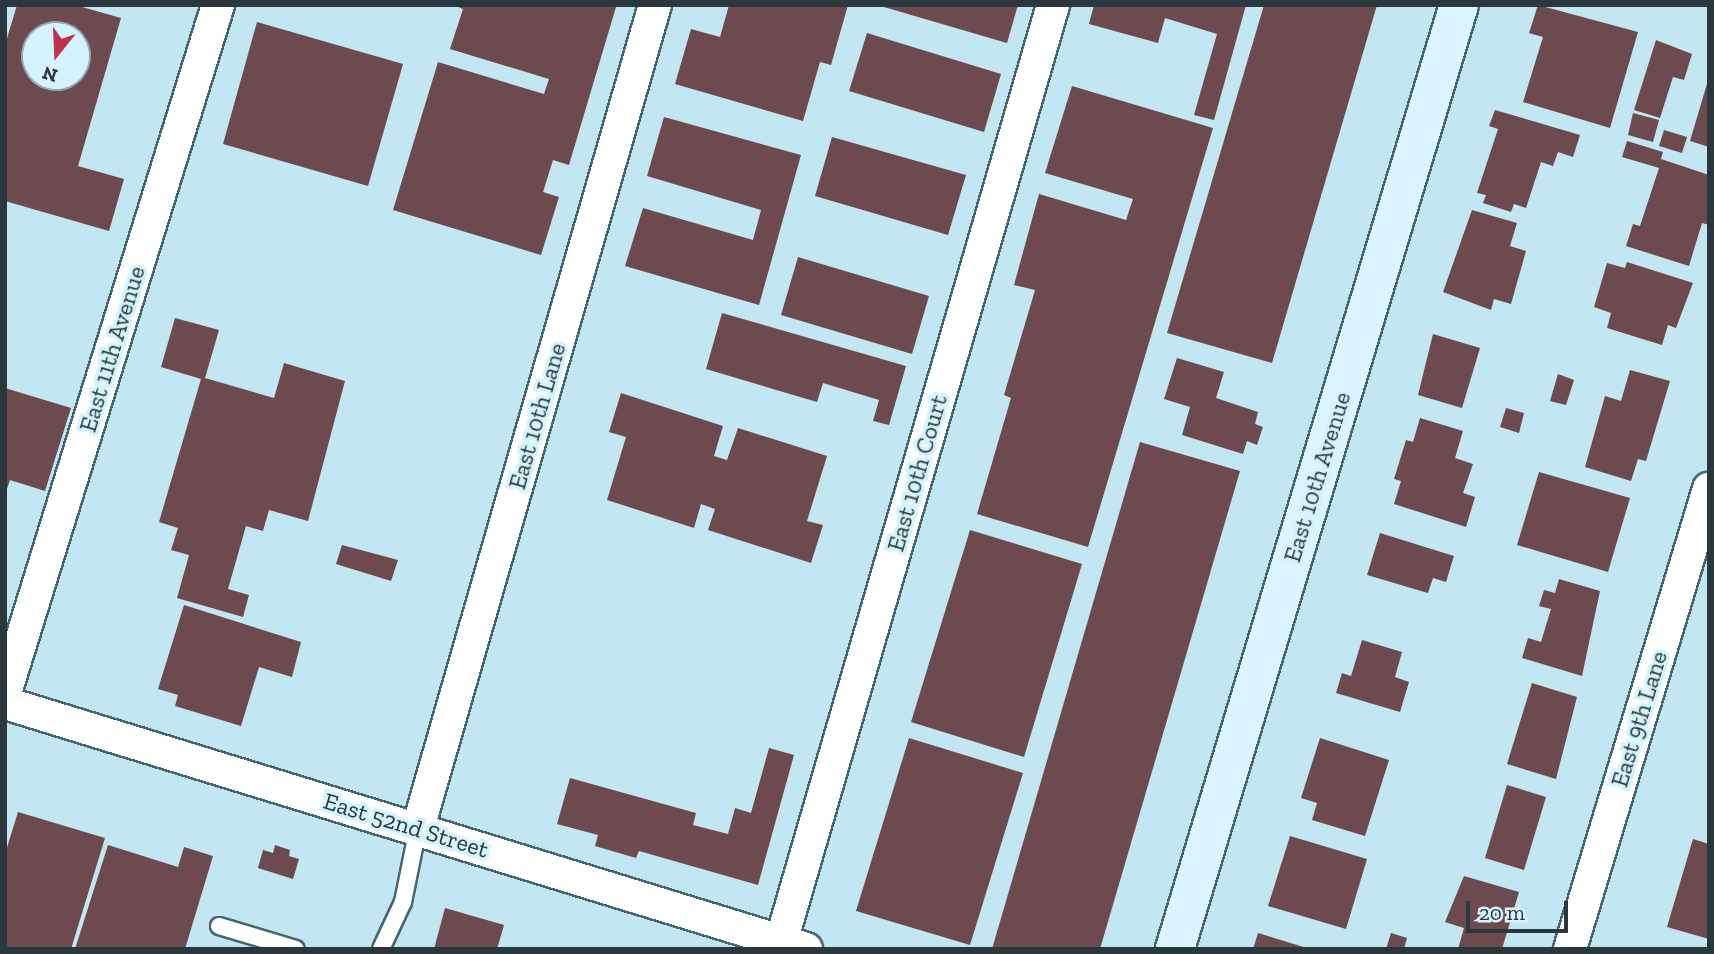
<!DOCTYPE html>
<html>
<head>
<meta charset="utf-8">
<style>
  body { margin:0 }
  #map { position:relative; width:1714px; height:954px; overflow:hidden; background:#c2e7f3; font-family:"Zilla Slab",serif }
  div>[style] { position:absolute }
  .building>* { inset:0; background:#6d4a4d }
  .roads { filter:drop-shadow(2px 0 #446671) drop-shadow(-2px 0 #446671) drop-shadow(0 2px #446671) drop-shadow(0 -2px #446671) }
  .lane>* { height:16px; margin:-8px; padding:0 8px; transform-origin:8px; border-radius:8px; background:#fff }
  .street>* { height:32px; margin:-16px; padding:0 16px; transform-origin:16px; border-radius:16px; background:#fff }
  .secondary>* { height:38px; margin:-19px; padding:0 19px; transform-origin:19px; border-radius:19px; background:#dcf6ff }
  span { translate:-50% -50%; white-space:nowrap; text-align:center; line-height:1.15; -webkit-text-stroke:7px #d5f3fd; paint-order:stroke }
  .street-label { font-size:24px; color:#2a383d }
  .frame { position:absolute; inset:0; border:7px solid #2a383d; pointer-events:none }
  .north { position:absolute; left:21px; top:21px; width:70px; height:70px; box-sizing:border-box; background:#d5f3fd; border:2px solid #91a8b0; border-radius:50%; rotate:198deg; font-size:19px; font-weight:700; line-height:28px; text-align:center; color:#2a383d }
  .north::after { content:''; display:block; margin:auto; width:24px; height:32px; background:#c0304f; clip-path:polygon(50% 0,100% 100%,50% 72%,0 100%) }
  .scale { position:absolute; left:1466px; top:901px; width:102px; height:32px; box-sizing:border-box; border:4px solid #2a383d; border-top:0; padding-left:9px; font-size:21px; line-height:24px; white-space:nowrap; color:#2a383d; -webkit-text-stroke:5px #d5f3fd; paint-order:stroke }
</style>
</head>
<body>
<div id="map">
  <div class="building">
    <div style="clip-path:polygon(evenodd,17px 5px,75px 5px,121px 18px,78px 166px,124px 179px,109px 231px,5px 201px,5px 45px,17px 5px,35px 35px,77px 35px,77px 77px,35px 77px,35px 35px)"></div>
    <div style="clip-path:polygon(454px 5px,616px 7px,569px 165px,553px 160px,543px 192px,559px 197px,541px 255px,393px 210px,438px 62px,544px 94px,549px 79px,450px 49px,463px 9px)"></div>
    <div style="clip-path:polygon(729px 5px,848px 5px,831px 65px,820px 62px,803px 121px,675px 84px,691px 29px,720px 37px)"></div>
    <div style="clip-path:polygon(877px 5px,1018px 5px,1007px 43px)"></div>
    <div style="clip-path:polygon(1094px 5px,1246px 5px,1214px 120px,1194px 115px,1217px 34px,1165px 18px,1158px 43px,1089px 24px)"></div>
    <div style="clip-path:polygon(1264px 5px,1377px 5px,1272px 363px,1167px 333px)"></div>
    <div style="clip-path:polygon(1538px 5px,1638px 32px,1610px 128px,1523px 102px,1543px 37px,1529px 33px)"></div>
    <div style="clip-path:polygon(257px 22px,403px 64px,368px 186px,223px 144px)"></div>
    <div style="clip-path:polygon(867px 33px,1001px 74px,984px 132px,849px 91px)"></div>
    <div style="clip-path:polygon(1656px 40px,1692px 54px,1684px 80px,1673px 77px,1660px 118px,1634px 110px)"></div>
    <div style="clip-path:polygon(1709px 77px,1709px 147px,1690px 141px)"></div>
    <div style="clip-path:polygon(1072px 86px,1213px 128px,1088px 547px,977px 514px,1011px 398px,1004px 395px,1035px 290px,1014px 285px,1039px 194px,1126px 220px,1133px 199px,1045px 173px)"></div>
    <div style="clip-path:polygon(1495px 110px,1580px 135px,1573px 157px,1558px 152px,1553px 166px,1541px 162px,1526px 208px,1514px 204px,1511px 212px,1483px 203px,1486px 195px,1477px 193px,1498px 129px,1489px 126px)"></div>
    <div style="clip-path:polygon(1633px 113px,1659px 120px,1653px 142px,1628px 135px)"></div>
    <div style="clip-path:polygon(664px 117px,801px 155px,759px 305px,625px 266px,643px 208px,753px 240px,761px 210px,647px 176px)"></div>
    <div style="clip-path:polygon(1664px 130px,1687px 137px,1682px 153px,1659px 146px)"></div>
    <div style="clip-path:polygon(832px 137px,966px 175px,948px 235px,815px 196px)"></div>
    <div style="clip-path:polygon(1627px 141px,1663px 152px,1661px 159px,1709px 175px,1709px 225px,1702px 223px,1689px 266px,1626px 246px,1633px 224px,1640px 226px,1659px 168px,1622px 157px)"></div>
    <div style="clip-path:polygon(1472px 210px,1517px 223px,1510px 246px,1526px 251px,1511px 304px,1494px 299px,1491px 310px,1443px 292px)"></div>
    <div style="clip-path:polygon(798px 257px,929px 296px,912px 354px,781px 315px)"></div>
    <div style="clip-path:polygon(1627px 262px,1693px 283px,1676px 328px,1668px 325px,1662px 345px,1607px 328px,1611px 313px,1594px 307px,1607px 263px,1625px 268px)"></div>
    <div style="clip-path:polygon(722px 313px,906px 366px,889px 425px,873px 421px,879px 400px,823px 383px,817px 402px,706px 369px)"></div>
    <div style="clip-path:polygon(175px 318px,219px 330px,205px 378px,274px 398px,284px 363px,345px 381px,308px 521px,269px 510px,263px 531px,246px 526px,228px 589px,249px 595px,243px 617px,177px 598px,189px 555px,171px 550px,178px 528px,159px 522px,201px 379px,161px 367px)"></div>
    <div style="clip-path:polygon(1433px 334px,1480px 348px,1462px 408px,1418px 395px)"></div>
    <div style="clip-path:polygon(1177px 358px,1224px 372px,1216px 398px,1258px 412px,1255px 424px,1263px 427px,1257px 445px,1247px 441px,1243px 454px,1182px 435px,1190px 407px,1164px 399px)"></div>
    <div style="clip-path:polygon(1630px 370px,1670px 381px,1646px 461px,1638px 459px,1631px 481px,1585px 467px,1605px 396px,1621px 401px)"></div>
    <div style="clip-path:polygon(1558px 374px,1574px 380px,1566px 405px,1550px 401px)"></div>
    <div style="clip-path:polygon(5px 388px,71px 408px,45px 491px,10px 480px,5px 495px)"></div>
    <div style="clip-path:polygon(621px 393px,723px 426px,714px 456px,727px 460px,738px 428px,827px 456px,807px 521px,823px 525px,811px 563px,708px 530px,715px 509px,701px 504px,694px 528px,607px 500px,626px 437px,609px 432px)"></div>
    <div style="clip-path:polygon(1506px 408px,1524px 413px,1519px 433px,1500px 427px)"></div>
    <div style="clip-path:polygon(1420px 418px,1463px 431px,1455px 458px,1473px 464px,1463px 493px,1475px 497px,1466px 527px,1394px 504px,1401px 481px,1394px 479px,1406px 440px,1413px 442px)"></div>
    <div style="clip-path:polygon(1140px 442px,1240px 471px,1100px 949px,992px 949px)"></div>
    <div style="clip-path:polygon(1539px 472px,1630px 498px,1608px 572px,1517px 545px)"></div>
    <div style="clip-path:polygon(970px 530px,1082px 564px,1024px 757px,911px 722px)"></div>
    <div style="clip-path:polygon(1380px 533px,1454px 556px,1446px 582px,1433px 578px,1428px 593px,1367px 575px)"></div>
    <div style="clip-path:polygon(342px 545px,398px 560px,391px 581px,336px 564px)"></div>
    <div style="clip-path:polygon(1559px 579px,1600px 591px,1582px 676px,1522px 658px,1528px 638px,1541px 642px,1551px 609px,1539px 606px,1544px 590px,1555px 593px)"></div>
    <div style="clip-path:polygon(184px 605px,301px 642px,292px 677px,259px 667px,241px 726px,175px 706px,178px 695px,158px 689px)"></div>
    <div style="clip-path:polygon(1362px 640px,1402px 652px,1395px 677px,1409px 682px,1400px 712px,1336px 693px,1342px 673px,1351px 676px)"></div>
    <div style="clip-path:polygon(1532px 683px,1577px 697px,1556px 779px,1507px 764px)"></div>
    <div style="clip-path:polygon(909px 738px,1023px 773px,970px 945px,856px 911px)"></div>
    <div style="clip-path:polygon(1320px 738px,1389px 760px,1365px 836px,1312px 820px,1317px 803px,1301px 798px)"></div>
    <div style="clip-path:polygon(769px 748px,794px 755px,758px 885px,639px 851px,636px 858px,595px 846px,598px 835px,557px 824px,570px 778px,696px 813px,693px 825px,728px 834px,735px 808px,751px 813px)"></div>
    <div style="clip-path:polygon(1507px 785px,1546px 797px,1524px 870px,1485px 858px)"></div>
    <div style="clip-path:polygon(18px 812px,105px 838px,71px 949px,5px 949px,5px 854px)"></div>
    <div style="clip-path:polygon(1290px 836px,1367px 859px,1346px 929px,1268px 906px)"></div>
    <div style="clip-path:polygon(1693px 839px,1709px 844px,1709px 939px,1667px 927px)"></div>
    <div style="clip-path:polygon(108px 845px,178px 867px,184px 847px,213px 856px,185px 949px,75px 949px)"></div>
    <div style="clip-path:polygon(275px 845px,290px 850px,289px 856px,299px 859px,293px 879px,258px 868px,263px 850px,273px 853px)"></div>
    <div style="clip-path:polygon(1464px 876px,1519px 892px,1502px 949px,1458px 949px,1464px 928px,1445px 922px)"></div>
    <div style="clip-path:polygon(445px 908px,504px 925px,497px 949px,434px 949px)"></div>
    <div style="clip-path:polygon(1258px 933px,1307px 948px,1307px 949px,1253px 949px)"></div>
    <div style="clip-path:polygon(1391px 933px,1407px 938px,1404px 949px,1386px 949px)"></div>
  </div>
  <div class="roads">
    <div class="lane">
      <div style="left:219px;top:926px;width:80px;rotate:16.6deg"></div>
      <div style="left:381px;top:949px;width:52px;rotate:-64.9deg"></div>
      <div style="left:403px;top:902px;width:76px;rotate:-78.5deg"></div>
    </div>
    <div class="street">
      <div style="left:5px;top:693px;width:720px;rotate:-72.8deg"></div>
      <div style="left:5px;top:703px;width:838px;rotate:17.07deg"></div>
      <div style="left:418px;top:828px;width:856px;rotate:-73.94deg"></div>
      <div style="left:781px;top:942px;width:976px;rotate:-73.81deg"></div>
      <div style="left:1570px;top:949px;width:481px;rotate:-73.2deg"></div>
    </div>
    <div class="secondary">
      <div style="left:1175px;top:949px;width:986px;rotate:-73.26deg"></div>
    </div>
  </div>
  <div class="street-label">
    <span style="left:112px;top:349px;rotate:-73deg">East 11th Avenue</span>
    <span style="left:537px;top:416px;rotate:-74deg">East 10th Lane</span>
    <span style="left:917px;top:473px;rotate:-74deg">East 10th Court</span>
    <span style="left:1317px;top:477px;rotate:-73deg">East 10th Avenue</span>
    <span style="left:1639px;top:719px;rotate:-73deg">East 9th Lane</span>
    <span style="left:406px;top:825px;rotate:17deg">East 52nd Street</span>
  </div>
  <div class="frame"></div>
  <div class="north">N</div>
  <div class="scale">20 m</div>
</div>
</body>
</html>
